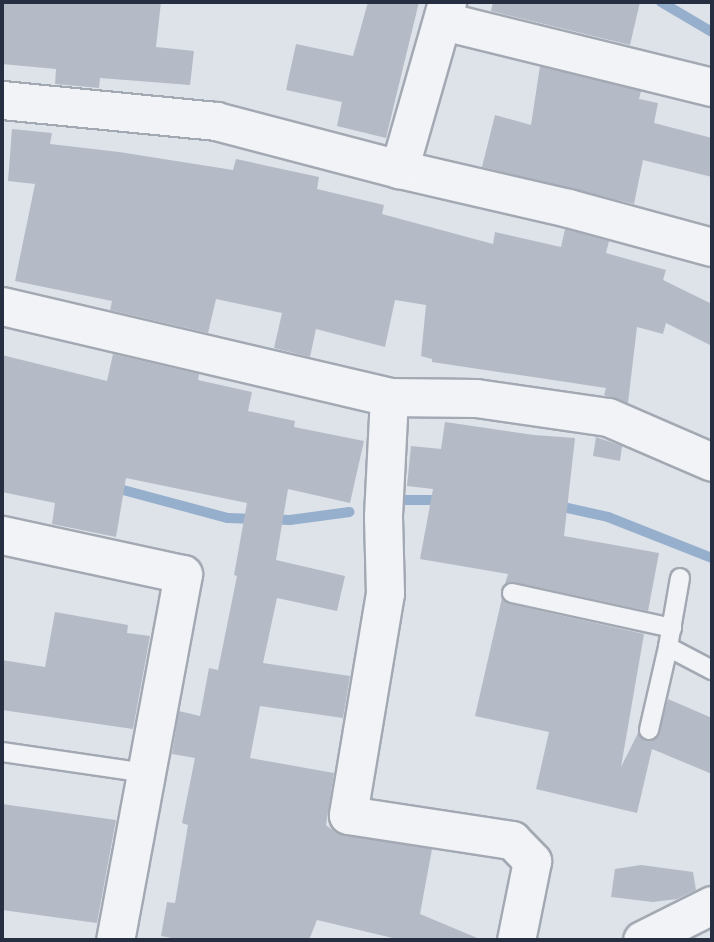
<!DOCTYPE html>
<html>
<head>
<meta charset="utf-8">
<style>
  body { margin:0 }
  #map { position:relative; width:714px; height:942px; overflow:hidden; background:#dee2e9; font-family:"Asap Condensed",sans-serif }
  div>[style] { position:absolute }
  .stream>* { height:10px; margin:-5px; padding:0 5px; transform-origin:5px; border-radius:5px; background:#96afcc }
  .building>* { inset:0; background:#b5bbc6 }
  .roads { filter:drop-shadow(2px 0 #a3a9b3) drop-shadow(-2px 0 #a3a9b3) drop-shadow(0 2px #a3a9b3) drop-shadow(0 -2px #a3a9b3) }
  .lane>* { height:18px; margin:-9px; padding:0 9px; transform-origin:9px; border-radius:9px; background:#f1f3f7 }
  .street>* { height:37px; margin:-18.5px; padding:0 18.5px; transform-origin:18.5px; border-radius:18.5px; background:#f1f3f7 }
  span { translate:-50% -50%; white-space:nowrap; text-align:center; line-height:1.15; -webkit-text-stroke:6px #eef1f6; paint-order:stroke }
  .frame { position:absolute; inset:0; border:4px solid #262f41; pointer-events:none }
</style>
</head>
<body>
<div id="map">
  <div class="stream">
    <div style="left:661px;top:2px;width:59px;rotate:30.5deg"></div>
    <div style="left:112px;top:487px;width:120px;rotate:15deg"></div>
    <div style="left:228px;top:518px;width:62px;rotate:1.8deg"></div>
    <div style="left:290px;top:520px;width:60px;rotate:-7.7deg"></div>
    <div style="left:401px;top:500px;width:43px"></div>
    <div style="left:554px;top:505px;width:55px;rotate:12.5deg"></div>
    <div style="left:608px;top:517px;width:112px;rotate:21.5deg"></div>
  </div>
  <div class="building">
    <div style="clip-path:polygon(2px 2px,161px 2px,156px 47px,194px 51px,190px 85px,100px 78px,99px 88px,55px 84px,56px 69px,2px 64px)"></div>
    <div style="clip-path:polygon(368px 2px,419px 2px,386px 138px,337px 126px,342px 102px,286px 90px,296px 44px,353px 56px)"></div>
    <div style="clip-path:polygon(493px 2px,640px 2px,630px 45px,491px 11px)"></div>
    <div style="clip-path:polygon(540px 66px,641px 91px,639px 99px,658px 103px,654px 123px,712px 138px,712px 177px,643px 160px,634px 204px,482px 167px,495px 115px,531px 125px)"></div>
    <div style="clip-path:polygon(12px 129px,52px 133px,50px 144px,119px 152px,233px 170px,236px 159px,319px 177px,317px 189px,384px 205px,382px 214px,493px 244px,495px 232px,561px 247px,565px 229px,609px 241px,606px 253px,666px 270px,663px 280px,712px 304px,712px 346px,666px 323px,663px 334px,637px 327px,628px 403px,604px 395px,606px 388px,432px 362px,432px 359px,421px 356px,426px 305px,395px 300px,385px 347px,316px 329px,310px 357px,274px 348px,282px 313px,216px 299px,208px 333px,110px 310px,112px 301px,15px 281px,35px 184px,8px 181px)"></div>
    <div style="clip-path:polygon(113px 354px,199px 374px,198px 380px,252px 392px,248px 411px,295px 421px,294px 427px,364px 441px,350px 503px,288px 489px,276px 560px,345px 576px,337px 611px,277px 598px,263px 663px,350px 676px,343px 718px,260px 706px,250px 758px,334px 773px,326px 825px,335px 832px,432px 849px,420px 914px,482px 940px,401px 940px,317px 920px,309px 940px,182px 940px,161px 936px,167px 902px,175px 903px,188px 825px,182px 823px,195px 758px,172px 754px,179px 711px,200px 716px,209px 668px,218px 670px,237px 576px,234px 575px,247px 503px,126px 478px,116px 537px,52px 524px,55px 503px,2px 492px,2px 355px,107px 381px)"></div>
    <div style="clip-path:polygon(445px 422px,534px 435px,575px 438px,564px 536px,659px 553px,648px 611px,514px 582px,505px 584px,508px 574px,420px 559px,433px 489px,407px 486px,411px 446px,441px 449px)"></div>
    <div style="clip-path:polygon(596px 437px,622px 446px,620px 461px,593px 456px)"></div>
    <div style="clip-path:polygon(502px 598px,510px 604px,644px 634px,621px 767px,638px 733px,647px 741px,658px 737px,668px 699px,712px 718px,712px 774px,652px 749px,637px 813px,536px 789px,549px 732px,475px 716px)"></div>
    <div style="clip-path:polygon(55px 612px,128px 625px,127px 633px,150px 636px,133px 729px,2px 710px,2px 660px,45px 667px)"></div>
    <div style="clip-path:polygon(2px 804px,116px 820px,97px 923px,2px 910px)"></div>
    <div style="clip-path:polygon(641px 865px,693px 872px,696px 890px,677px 899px,653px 902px,611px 897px,615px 869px)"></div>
  </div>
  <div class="roads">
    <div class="lane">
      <div style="left:680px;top:578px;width:70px;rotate:99.9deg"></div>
      <div style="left:668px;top:647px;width:50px;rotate:27.6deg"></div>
      <div style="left:512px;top:593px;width:164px;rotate:12.3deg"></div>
      <div style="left:649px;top:730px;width:85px;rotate:-77.1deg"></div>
      <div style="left:2px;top:752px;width:146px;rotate:8.3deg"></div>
    </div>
    <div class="street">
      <div style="left:447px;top:2px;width:174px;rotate:106deg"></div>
      <div style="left:399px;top:169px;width:173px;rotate:13deg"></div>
      <div style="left:568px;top:208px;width:149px;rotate:15.2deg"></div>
      <div style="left:443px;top:21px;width:277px;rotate:13.8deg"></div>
      <div style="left:2px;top:100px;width:215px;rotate:5.6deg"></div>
      <div style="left:216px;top:121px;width:189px;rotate:14.7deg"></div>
      <div style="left:2px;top:306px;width:398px;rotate:13.2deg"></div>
      <div style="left:389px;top:397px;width:87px;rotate:0.7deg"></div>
      <div style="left:476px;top:398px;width:133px;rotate:8.2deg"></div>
      <div style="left:608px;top:417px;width:113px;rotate:23.4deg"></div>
      <div style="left:389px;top:397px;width:120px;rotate:92.9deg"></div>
      <div style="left:383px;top:517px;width:76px;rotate:88.5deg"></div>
      <div style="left:385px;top:593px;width:225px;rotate:99.5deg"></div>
      <div style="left:348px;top:815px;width:166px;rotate:8.7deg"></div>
      <div style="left:512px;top:840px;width:29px;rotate:46deg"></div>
      <div style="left:532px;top:861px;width:81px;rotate:101.4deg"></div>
      <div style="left:2px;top:535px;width:185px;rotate:12.2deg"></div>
      <div style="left:183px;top:574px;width:372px;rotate:100.5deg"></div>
      <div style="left:642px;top:940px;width:78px;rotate:-26.6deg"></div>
    </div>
  </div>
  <div class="frame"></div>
</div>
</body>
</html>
